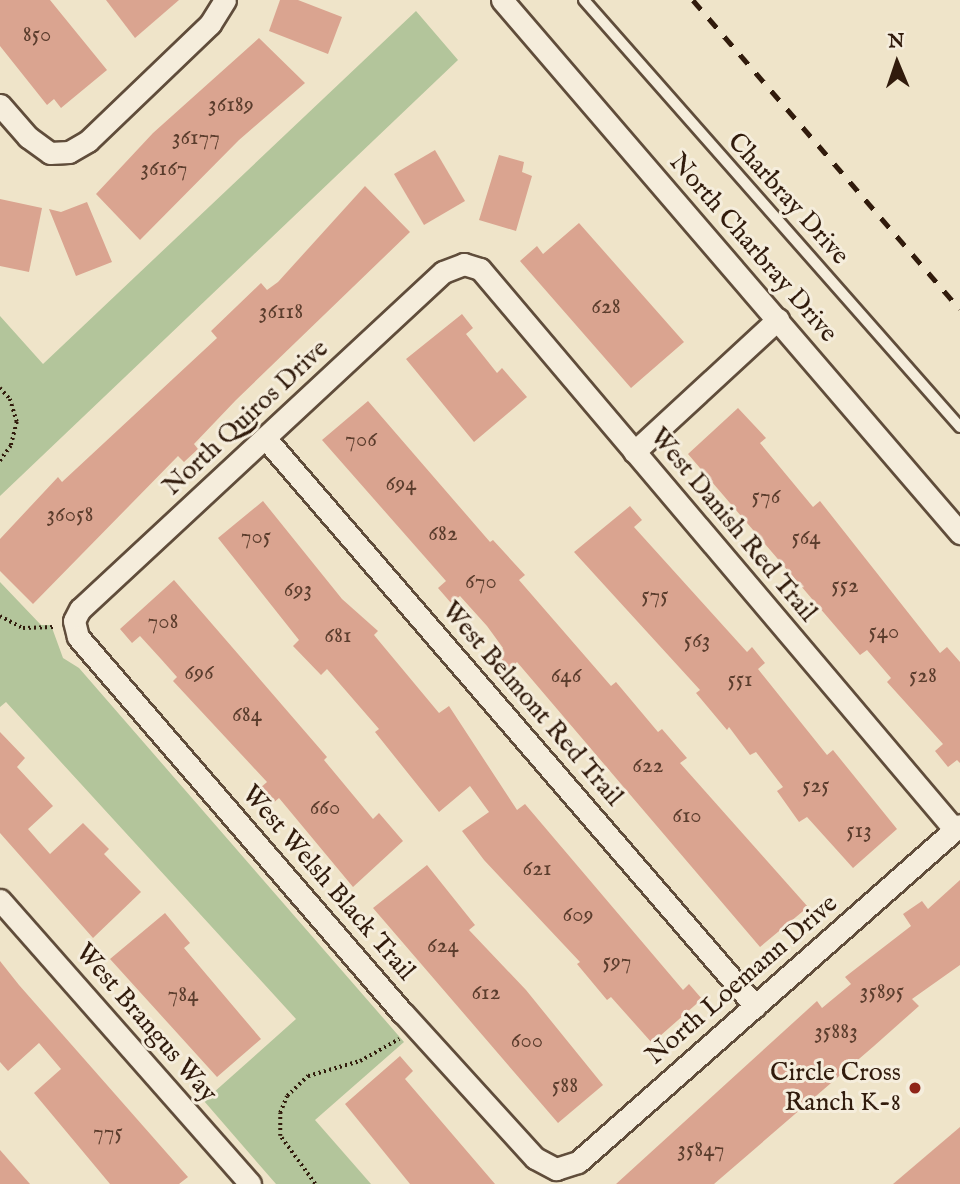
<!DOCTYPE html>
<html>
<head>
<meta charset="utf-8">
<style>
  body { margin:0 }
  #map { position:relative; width:960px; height:1184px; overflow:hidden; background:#efe4c9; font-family:"IM FELL English",serif }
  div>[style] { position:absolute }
  .green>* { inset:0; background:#b3c59b }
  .building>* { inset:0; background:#daa490 }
  .path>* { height:3.5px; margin-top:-1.75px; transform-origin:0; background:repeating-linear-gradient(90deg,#311b0c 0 2px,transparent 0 5.5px) }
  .roads { filter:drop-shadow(2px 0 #604d3b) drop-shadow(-2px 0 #604d3b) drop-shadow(0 2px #604d3b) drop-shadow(0 -2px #604d3b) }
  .lane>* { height:10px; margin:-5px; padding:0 5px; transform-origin:5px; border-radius:5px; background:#f5eddc }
  .street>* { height:21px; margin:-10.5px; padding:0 10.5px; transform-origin:10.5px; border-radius:10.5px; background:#f5eddc }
  .rail>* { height:5px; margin-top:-2.5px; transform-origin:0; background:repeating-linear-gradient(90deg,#311b0c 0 12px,transparent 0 24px) }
  .dots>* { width:19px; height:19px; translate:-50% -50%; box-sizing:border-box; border:4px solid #f5eddc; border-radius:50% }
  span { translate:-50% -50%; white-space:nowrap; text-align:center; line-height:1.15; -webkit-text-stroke:6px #f5eddc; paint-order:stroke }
  .number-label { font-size:23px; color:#5b3d2d }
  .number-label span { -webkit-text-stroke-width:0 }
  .street-label { font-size:26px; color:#311b0c }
  .poi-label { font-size:26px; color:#311b0c }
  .right { translate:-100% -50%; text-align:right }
  .north { position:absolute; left:862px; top:28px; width:70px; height:70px; -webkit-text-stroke:5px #f5eddc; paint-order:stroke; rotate:358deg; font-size:19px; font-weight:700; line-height:28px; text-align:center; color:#311b0c }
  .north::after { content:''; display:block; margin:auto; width:24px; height:32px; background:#311b0c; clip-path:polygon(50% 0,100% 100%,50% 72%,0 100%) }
</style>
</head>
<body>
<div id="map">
  <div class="green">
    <div style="clip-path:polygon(416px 11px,458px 60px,0 496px,0 316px,43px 364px)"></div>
    <div style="clip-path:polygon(0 582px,41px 625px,51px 625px,63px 658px,79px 668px,404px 1042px,315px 1120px,371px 1184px,276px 1184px,204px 1101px,296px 1019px,6px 702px,0 707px)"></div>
  </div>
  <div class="building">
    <div style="clip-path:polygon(0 0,50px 0,107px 70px,61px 108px,54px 99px,47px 105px,0 46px)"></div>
    <div style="clip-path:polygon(106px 0,179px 0,135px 38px)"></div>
    <div style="clip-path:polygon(280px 0,298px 0,342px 17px,328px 54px,269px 31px)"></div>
    <div style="clip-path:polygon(259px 38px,305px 83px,239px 140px,140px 240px,96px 194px,153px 133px)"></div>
    <div style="clip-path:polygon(435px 150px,465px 201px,424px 225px,394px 174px)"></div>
    <div style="clip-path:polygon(499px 155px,524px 162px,522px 172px,532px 176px,516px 231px,479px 220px)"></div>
    <div style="clip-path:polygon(365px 186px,410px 232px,236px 400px,194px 444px,198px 449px,184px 462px,178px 456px,33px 604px,0 571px,0 539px,58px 477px,62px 482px,217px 338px,211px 331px,261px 283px,267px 290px,278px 282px)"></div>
    <div style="clip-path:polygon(0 199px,42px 208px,29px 272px,0 266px)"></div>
    <div style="clip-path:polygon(87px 202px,112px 262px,76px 276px,49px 209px,61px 212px)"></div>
    <div style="clip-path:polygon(579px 223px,684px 342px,631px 388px,520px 261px,537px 246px,543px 254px)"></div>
    <div style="clip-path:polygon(462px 314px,473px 328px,466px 334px,497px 373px,502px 368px,527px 397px,474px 442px,406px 359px)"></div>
    <div style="clip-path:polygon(368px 401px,490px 542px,493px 540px,525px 575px,519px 580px,611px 686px,616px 682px,658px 732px,662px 729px,687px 758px,680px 763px,808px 907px,760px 947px,517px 662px,510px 669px,497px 654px,503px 648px,487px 626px,460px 596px,451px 603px,438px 588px,446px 581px,322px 440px)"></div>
    <div style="clip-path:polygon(738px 408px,766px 438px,760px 443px,813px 507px,820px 501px,940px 653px,947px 647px,960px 662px,960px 763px,957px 760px,948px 767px,935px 751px,943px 744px,887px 682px,891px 678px,867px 650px,860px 655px,688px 454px)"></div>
    <div style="clip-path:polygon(263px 501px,342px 599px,378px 631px,374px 635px,439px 713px,449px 706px,517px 810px,525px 804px,683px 990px,689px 984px,702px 999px,652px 1043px,611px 997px,607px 1000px,577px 964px,580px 962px,484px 860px,462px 831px,489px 812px,470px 786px,439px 812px,375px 732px,379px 729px,327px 669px,321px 675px,293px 646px,299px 640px,218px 538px)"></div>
    <div style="clip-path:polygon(630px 506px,642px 520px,634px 527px,747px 652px,752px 647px,765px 663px,758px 669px,827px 755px,833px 750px,897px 829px,853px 868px,807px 817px,799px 822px,777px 791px,783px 787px,756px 752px,750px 755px,729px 727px,727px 730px,696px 693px,700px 690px,574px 552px)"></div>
    <div style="clip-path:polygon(174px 580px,327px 757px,324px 760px,373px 819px,379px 813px,403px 841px,353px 887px,279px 798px,272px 804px,259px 789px,267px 782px,173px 681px,177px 677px,161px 659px,140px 636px,132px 643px,120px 629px)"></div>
    <div style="clip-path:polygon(0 732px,25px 758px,17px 767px,53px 806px,28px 829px,50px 854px,83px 823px,109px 849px,104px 854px,141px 892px,93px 938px,0 833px)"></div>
    <div style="clip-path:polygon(427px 865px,475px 925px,469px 930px,526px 990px,603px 1085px,558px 1123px,373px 908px)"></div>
    <div style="clip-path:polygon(960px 880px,960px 965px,912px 999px,919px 1006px,874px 1046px,714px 1184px,616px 1184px,817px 1001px,822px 1008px,851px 984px,845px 977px,911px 926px,903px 914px,922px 901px,928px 909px)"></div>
    <div style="clip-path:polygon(165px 913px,190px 943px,184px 948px,261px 1039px,217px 1077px,110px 959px)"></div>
    <div style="clip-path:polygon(0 961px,19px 985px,188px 1177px,179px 1184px,110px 1184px,34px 1093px,61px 1069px,39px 1043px,8px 1071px,0 1062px)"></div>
    <div style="clip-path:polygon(400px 1056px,413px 1071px,405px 1079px,495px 1184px,410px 1184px,345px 1104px)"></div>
    <div style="clip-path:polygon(960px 1127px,960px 1184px,893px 1184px)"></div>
    <div style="clip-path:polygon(0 1150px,30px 1184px,0 1184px)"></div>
  </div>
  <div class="path">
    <div style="left:0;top:388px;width:15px;rotate:48deg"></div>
    <div style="left:10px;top:399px;width:24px;rotate:73deg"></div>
    <div style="left:17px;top:422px;width:25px;rotate:104deg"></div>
    <div style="left:11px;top:446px;width:19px;rotate:126deg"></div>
    <div style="left:0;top:616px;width:26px;rotate:28deg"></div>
    <div style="left:23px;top:628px;width:31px;rotate:-2deg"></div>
    <div style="left:315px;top:1184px;width:59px;rotate:-126.1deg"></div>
    <div style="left:280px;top:1136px;width:23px;rotate:-90deg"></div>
    <div style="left:280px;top:1113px;width:18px;rotate:-68deg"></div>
    <div style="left:287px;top:1096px;width:29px;rotate:-44deg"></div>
    <div style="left:308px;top:1076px;width:54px;rotate:-16.1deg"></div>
    <div style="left:360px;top:1061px;width:45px;rotate:-29.4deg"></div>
  </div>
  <div class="roads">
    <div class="lane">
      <div style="left:584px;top:0;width:569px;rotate:48.63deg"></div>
    </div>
    <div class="street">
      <div style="left:502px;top:0;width:703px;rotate:49.33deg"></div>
      <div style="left:0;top:105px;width:43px;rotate:48.8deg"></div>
      <div style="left:28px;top:137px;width:27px;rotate:36deg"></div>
      <div style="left:50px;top:153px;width:19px;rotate:-3deg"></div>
      <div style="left:69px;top:152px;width:22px;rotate:-30deg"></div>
      <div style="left:88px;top:141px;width:169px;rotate:-43.8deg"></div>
      <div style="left:210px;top:24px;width:28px;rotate:-58deg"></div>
      <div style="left:266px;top:439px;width:749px;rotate:49.22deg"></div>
      <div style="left:634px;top:452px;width:196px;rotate:-42.7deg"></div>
      <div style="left:955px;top:830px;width:735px;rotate:-130.25deg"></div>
      <div style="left:480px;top:269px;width:17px;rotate:-163deg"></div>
      <div style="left:464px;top:264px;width:22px;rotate:159deg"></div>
      <div style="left:443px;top:272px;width:495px;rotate:137.1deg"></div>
      <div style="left:80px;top:609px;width:13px;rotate:117deg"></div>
      <div style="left:74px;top:621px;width:16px;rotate:76deg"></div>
      <div style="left:78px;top:637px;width:497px;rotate:49.2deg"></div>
      <div style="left:403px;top:1013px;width:196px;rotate:47.7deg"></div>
      <div style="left:535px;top:1158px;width:24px;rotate:28deg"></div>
      <div style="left:556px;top:1169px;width:23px;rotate:-18deg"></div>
      <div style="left:578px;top:1162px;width:509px;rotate:-41.42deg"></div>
      <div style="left:0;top:900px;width:378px;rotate:48.6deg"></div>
    </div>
  </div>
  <div class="rail">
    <div style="left:693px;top:0;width:408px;rotate:49.2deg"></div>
  </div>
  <div class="dots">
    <div style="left:915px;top:1088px;background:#8f2418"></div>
  </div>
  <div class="number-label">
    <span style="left:37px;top:35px">850</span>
    <span style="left:231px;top:105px">36189</span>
    <span style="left:196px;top:138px">36177</span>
    <span style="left:164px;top:169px">36167</span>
    <span style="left:606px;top:307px">628</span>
    <span style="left:281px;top:312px">36118</span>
    <span style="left:361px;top:440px">706</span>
    <span style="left:401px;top:484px">694</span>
    <span style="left:766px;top:497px">576</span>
    <span style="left:70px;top:515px">36058</span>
    <span style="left:443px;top:534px">682</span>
    <span style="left:256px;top:537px">705</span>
    <span style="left:806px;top:538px">564</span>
    <span style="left:481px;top:582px">670</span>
    <span style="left:845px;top:586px">552</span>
    <span style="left:298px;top:590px">693</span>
    <span style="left:655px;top:596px">575</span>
    <span style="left:163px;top:622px">708</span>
    <span style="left:884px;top:632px">540</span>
    <span style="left:338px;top:636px">681</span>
    <span style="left:697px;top:641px">563</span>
    <span style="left:199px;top:673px">696</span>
    <span style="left:566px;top:676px">646</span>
    <span style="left:923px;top:676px">528</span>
    <span style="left:740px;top:680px">551</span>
    <span style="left:247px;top:715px">684</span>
    <span style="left:648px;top:766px">622</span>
    <span style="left:816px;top:786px">525</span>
    <span style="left:325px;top:808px">660</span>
    <span style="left:687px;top:816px">610</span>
    <span style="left:859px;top:831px">513</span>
    <span style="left:537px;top:869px">621</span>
    <span style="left:578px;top:915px">609</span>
    <span style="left:443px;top:946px">624</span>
    <span style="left:617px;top:962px">597</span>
    <span style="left:882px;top:992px">35895</span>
    <span style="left:486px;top:993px">612</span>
    <span style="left:183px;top:995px">784</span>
    <span style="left:836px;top:1032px">35883</span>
    <span style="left:527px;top:1041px">600</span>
    <span style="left:565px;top:1086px">588</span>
    <span style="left:108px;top:1133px">775</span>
    <span style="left:701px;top:1150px">35847</span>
  </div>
  <div class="street-label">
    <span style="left:788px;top:199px;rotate:48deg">Charbray Drive</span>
    <span style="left:753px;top:248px;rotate:49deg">North Charbray Drive</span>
    <span style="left:246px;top:418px;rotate:-43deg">North Quiros Drive</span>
    <span style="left:733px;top:525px;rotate:50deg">West Danish Red Trail</span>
    <span style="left:532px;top:704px;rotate:49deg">West Belmont Red Trail</span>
    <span style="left:328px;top:883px;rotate:49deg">West Welsh Black Trail</span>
    <span style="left:742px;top:980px;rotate:-41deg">North Loemann Drive</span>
    <span style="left:146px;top:1023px;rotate:49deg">West Brangus Way</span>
  </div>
  <div class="poi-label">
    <span class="right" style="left:901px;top:1088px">Circle Cross<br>Ranch K-8</span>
  </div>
  <div class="north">N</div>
</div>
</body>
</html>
